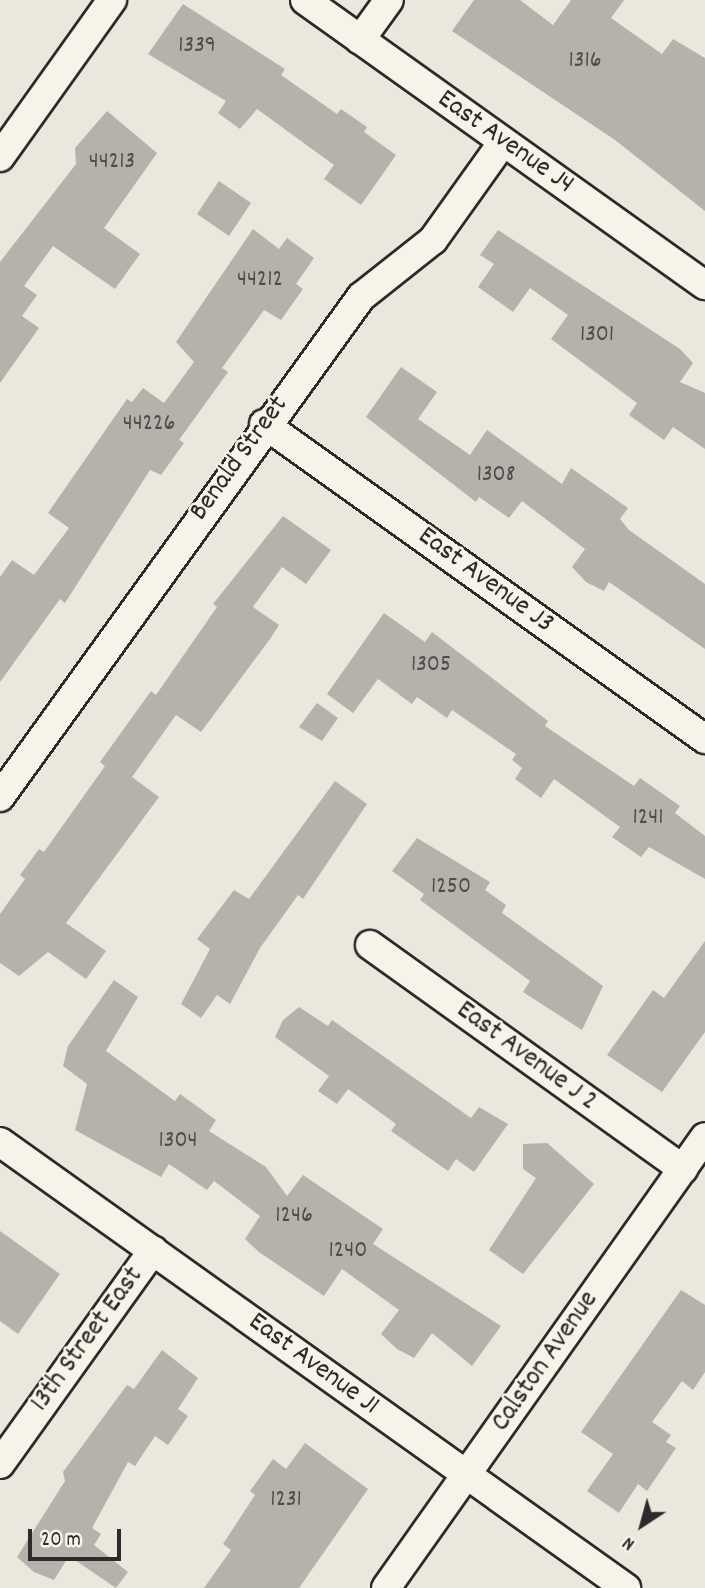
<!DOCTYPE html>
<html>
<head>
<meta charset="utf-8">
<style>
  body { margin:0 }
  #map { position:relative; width:705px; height:1588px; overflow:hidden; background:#ebe7dd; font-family:Dekko,sans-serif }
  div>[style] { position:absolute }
  .building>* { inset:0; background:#b5b2ab }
  .roads { filter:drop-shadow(2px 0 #2b2b2b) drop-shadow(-2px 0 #2b2b2b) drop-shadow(0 2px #2b2b2b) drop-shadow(0 -2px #2b2b2b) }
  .street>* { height:28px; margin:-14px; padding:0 14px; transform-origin:14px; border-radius:14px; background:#f7f3e8 }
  span { translate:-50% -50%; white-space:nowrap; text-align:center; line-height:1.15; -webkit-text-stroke:5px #f7f3e8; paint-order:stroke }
  .number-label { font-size:24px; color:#4e4d4b }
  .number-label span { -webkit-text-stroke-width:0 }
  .street-label { font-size:28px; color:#2b2b2b }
  .north { position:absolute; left:607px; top:1490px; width:70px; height:70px; -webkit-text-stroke:5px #f7f3e8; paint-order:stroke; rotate:216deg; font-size:19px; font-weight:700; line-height:28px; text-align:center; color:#2b2b2b }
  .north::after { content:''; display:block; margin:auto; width:24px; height:32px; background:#2b2b2b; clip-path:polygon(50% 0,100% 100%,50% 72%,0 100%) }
  .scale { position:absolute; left:28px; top:1529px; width:93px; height:32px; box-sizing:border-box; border:4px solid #2b2b2b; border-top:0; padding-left:9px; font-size:21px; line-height:24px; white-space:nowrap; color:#2b2b2b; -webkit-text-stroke:5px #f7f3e8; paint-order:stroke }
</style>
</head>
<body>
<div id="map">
  <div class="building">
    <div style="clip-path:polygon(474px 0,520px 0,553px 25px,571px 0,624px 0,611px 18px,662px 54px,673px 39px,705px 58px,705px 211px,615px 140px,452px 31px)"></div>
    <div style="clip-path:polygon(183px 4px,285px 69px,281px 75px,337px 114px,341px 109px,367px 127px,364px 132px,396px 155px,361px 205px,324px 179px,334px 165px,257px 109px,240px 129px,218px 113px,226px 101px,148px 54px)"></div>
    <div style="clip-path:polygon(107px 111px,157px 153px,104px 228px,140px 254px,115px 289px,53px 246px,24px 286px,37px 295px,22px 316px,39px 328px,0 383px,0 262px,76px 164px,75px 148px)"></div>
    <div style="clip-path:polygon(219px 181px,251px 203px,229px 236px,197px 214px)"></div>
    <div style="clip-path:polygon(253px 229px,279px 249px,287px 238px,314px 258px,296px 284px,303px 289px,281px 320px,264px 310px,222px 368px,228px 372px,179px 440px,184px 443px,161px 475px,150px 470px,65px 603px,60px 599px,0 682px,0 577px,12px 560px,34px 575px,69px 528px,48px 513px,127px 399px,132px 402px,143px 388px,164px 403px,194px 362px,176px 342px)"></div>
    <div style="clip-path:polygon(498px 230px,680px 349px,693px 363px,680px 382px,705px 393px,705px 449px,673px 427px,664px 440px,629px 415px,637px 403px,551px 339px,568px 315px,530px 288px,513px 312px,478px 287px,494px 264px,480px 255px)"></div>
    <div style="clip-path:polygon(401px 367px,437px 392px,418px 419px,470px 455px,487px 430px,562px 484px,571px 468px,628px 508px,620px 519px,629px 530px,705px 584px,705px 649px,609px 582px,604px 591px,586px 582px,572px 567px,585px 549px,522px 501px,509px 518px,479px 497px,476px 502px,366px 417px)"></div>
    <div style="clip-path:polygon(283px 516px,331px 550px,306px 584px,282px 567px,253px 607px,279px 625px,270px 639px,201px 732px,176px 715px,132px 777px,159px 797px,66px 923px,106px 951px,86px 979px,48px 952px,19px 976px,0 963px,0 914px,25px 879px,20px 875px,39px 849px,44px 852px,105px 766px,100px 762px,151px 691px,156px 695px,217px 607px,213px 604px)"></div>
    <div style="clip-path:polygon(384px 613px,425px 642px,432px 632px,548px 721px,545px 726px,634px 786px,640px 778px,680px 806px,675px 813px,705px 836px,705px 879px,649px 847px,641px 857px,612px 837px,620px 827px,554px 779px,541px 798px,515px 779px,522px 768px,512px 760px,516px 754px,452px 710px,447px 718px,417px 697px,412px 704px,378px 679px,353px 713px,327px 694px)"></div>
    <div style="clip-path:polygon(317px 703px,338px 718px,322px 741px,299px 727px)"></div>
    <div style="clip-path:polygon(335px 781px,367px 804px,303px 899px,298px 895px,260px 948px,230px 1004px,217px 995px,201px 1018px,181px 1004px,210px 949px,197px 939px,234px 890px,249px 899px)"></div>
    <div style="clip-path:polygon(417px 838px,490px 882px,485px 890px,506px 905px,502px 913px,603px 986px,582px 1030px,523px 992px,530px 981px,420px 900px,424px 894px,392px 871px)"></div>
    <div style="clip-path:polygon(705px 941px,705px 1032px,662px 1092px,607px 1055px,653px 990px,664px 998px)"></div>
    <div style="clip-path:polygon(114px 980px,138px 997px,106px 1051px,175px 1101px,180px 1094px,216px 1120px,209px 1131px,266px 1167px,287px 1196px,303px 1175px,383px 1229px,373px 1244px,501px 1326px,472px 1366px,432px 1333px,414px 1358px,397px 1349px,381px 1334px,399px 1310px,342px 1269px,324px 1296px,259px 1252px,245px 1239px,260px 1216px,214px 1181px,207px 1190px,169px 1164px,161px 1177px,75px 1130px,87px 1084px,63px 1066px,68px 1046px)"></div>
    <div style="clip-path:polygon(299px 1007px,328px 1026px,332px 1020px,471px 1118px,479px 1107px,508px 1124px,474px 1172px,456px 1159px,448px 1171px,391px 1131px,396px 1124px,348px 1089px,337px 1104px,318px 1091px,329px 1076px,275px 1037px,283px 1020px)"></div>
    <div style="clip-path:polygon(547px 1143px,594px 1184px,523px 1274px,489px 1250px,536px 1178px,523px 1169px,523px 1144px)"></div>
    <div style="clip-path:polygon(0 1231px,60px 1274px,18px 1334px,0 1321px)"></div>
    <div style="clip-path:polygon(681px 1290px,705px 1305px,705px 1372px,693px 1390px,682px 1381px,652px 1422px,671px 1435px,666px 1442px,676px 1448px,647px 1491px,638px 1484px,619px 1513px,587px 1491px,613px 1454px,581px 1432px)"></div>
    <div style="clip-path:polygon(162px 1350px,198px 1378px,178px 1409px,188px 1416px,168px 1445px,155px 1436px,135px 1466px,128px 1462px,92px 1528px,101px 1534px,94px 1545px,128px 1572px,116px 1588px,69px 1556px,54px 1580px,34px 1572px,17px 1557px,65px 1481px,63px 1472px,127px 1385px,134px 1389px)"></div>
    <div style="clip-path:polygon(305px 1443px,368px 1489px,299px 1588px,204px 1588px,231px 1550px,223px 1544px,255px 1495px,250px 1491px,273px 1459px,286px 1469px)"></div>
  </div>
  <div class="roads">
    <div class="street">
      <div style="left:305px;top:0;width:491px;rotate:35.5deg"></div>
      <div style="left:360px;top:40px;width:49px;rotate:-54.1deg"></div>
      <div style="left:0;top:157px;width:193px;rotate:-54.5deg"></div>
      <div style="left:264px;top:424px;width:542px;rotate:35.54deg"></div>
      <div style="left:0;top:797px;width:617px;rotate:-54.17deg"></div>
      <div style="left:361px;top:297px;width:92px;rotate:-38.4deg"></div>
      <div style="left:433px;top:240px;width:120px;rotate:-54.5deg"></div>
      <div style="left:370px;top:945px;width:385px;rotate:35.6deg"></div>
      <div style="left:0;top:1142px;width:769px;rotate:35.47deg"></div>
      <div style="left:0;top:1464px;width:263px;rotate:-54.4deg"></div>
      <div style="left:386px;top:1588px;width:552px;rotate:-54.73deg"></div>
    </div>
  </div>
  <div class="number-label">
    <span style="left:197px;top:47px">1339</span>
    <span style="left:585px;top:62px">1316</span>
    <span style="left:112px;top:163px">44213</span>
    <span style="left:260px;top:281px">44212</span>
    <span style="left:597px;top:336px">1301</span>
    <span style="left:149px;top:425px">44226</span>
    <span style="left:496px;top:476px">1308</span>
    <span style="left:431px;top:666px">1305</span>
    <span style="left:648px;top:819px">1241</span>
    <span style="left:451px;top:888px">1250</span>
    <span style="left:178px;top:1142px">1304</span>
    <span style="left:294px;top:1217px">1246</span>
    <span style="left:348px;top:1252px">1240</span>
    <span style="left:286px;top:1501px">1231</span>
  </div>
  <div class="street-label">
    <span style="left:505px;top:143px;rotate:35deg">East Avenue J4</span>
    <span style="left:240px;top:459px;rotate:-54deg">Benald Street</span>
    <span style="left:485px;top:581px;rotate:36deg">East Avenue J3</span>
    <span style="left:526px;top:1057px;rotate:36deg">East Avenue J 2</span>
    <span style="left:88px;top:1340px;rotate:-54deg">13th Street East</span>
    <span style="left:546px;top:1362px;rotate:-55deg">Calston Avenue</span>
    <span style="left:313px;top:1365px;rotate:36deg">East Avenue J1</span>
  </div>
  <div class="north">N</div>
  <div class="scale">20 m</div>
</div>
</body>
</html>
